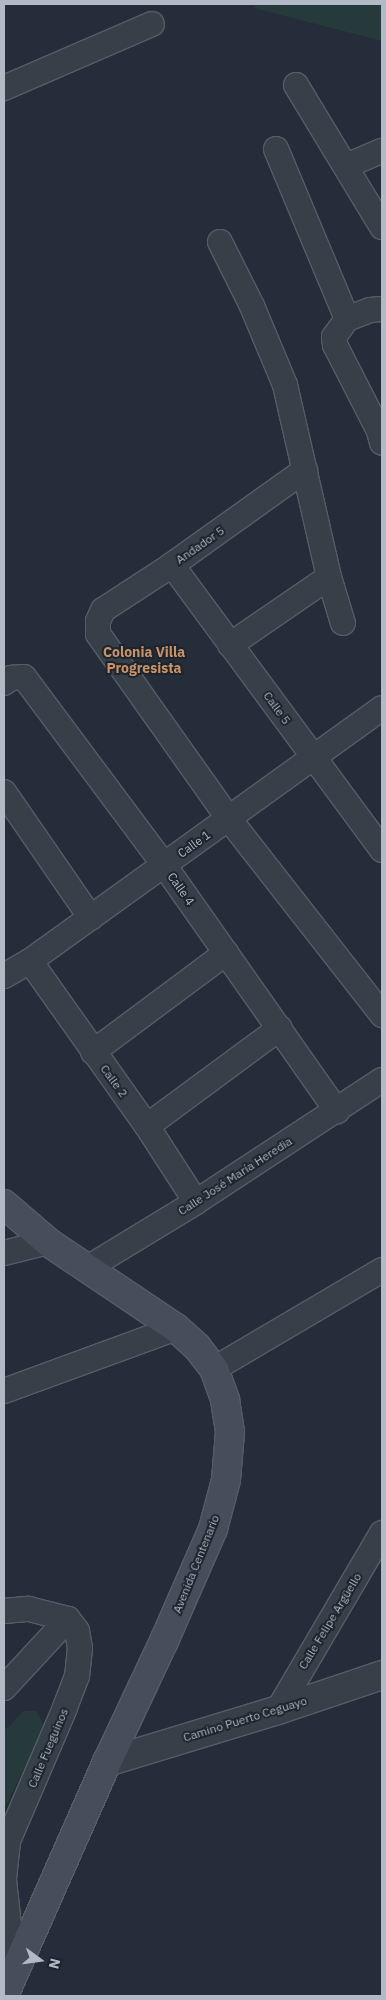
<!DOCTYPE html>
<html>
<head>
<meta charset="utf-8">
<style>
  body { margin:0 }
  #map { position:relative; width:386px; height:2000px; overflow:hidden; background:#242d39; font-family:"IBM Plex Sans",sans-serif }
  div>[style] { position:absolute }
  .green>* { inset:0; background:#273a3b }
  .roads { filter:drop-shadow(1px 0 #555d67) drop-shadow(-1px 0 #555d67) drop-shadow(0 1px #555d67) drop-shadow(0 -1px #555d67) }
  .minor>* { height:24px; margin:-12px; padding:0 12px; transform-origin:12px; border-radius:12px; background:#373f49 }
  .tertiary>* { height:28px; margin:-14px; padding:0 14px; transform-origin:14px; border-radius:14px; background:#373f49 }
  .secondary>* { height:28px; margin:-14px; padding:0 14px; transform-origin:14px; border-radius:14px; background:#464e5c }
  span { translate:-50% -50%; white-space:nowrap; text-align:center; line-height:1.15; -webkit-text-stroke:4px #1c242e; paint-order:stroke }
  .street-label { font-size:12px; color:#b2bac5 }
  .neighbourhood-label { font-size:14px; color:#cb9167; font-weight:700 }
  .frame { position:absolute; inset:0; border:5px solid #b2bac5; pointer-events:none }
  .north { position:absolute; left:15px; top:1935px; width:50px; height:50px; -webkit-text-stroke:4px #1c242e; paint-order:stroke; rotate:104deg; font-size:14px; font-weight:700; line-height:20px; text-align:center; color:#b2bac5 }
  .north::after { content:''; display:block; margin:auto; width:18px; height:22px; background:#b2bac5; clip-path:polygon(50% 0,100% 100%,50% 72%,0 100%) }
</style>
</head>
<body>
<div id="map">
  <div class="green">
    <div style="clip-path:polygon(255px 4px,382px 4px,382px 41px,254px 8px)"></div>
    <div style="clip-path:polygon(23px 1711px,36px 1711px,45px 1727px,4px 1809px,4px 1730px,10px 1726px)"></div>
  </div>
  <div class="roads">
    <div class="minor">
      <div style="left:296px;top:85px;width:166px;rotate:58.8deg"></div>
      <div style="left:4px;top:88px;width:161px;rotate:-23.4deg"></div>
      <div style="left:276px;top:149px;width:184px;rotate:67.3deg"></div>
      <div style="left:346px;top:166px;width:39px;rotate:-23deg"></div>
      <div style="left:220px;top:242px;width:72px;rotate:63.4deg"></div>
      <div style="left:252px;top:306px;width:86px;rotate:67.3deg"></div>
      <div style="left:285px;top:385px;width:197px;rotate:77.1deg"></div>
      <div style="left:329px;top:577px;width:48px;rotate:73.1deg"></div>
      <div style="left:382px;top:309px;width:12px;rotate:175deg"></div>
      <div style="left:370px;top:310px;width:25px;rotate:159deg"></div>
      <div style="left:347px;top:319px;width:22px;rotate:126deg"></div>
      <div style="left:334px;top:337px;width:8px;rotate:83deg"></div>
      <div style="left:335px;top:345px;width:97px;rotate:62.9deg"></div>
      <div style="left:379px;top:431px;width:12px;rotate:76deg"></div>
      <div style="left:305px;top:470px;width:163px;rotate:144.5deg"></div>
      <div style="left:172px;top:565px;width:82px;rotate:146.9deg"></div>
      <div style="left:103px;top:610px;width:12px;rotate:114deg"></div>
      <div style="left:98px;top:621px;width:13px;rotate:90deg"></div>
      <div style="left:98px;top:634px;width:227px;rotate:54.7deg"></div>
      <div style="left:229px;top:819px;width:249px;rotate:52deg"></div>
      <div style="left:172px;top:565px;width:354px;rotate:53.6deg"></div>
      <div style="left:230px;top:645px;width:120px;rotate:-34.5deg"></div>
      <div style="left:4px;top:683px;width:9px;rotate:-36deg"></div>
      <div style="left:11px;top:678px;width:13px;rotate:-4deg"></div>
      <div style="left:24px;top:677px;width:234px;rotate:53.3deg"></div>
      <div style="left:164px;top:865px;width:301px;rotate:54.9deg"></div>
      <div style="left:4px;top:792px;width:153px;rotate:55.4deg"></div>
      <div style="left:30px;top:961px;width:202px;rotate:54.7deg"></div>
      <div style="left:147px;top:1126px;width:90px;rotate:57.2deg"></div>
      <div style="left:4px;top:976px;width:30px;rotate:-30deg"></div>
      <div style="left:30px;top:961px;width:433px;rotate:-35.7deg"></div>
      <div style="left:93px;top:1052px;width:166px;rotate:-36.7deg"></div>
      <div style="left:147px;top:1126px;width:165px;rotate:-36.4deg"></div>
      <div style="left:4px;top:1253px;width:45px;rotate:-14deg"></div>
      <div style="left:86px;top:1269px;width:129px;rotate:-31.3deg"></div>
      <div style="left:196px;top:1202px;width:222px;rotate:-33.3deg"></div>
      <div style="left:214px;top:1369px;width:195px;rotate:-30.5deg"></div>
      <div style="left:4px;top:1391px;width:183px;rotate:-20.1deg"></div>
      <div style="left:4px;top:1611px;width:25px;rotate:-5deg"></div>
      <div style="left:29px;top:1609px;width:40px;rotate:14.4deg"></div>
      <div style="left:68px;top:1619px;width:15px;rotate:53deg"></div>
      <div style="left:77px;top:1631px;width:17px;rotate:80deg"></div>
      <div style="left:80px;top:1648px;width:28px;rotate:96deg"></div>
      <div style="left:77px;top:1676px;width:34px;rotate:111deg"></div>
      <div style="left:65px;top:1708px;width:145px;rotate:113.2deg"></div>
      <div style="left:8px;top:1841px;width:37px;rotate:96deg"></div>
      <div style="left:4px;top:1688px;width:94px;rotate:-47.2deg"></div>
      <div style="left:278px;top:1710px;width:205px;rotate:-59.6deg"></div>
      <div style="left:4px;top:1880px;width:45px;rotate:83.7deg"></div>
      <div style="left:9px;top:1925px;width:30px;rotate:60deg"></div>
      <div style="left:24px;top:1951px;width:20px;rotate:171deg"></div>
    </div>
    <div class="tertiary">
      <div style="left:107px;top:1762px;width:179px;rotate:-16.9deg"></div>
      <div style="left:278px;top:1710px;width:110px;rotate:-18.6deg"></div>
    </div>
    <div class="secondary">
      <div style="left:4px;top:1204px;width:58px;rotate:40.8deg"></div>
      <div style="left:48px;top:1242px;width:154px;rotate:33.9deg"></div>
      <div style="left:176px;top:1328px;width:28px;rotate:42deg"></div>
      <div style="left:197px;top:1347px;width:28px;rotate:52deg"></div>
      <div style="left:214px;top:1369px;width:33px;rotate:70deg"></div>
      <div style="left:225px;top:1400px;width:32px;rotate:81deg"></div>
      <div style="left:230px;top:1432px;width:48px;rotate:94.8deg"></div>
      <div style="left:226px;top:1480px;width:51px;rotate:104.9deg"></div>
      <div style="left:213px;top:1529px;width:122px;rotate:113.6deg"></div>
      <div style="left:164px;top:1641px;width:134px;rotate:115.2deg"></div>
      <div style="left:107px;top:1762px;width:255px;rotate:113.8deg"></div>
    </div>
  </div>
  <div class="street-label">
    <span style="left:200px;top:545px;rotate:-35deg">Andador 5</span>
    <span style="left:277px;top:708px;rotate:54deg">Calle 5</span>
    <span style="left:194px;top:844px;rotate:-36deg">Calle 1</span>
    <span style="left:181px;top:889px;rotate:55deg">Calle 4</span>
    <span style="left:114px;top:1081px;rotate:54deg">Calle 2</span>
    <span style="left:235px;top:1176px;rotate:-33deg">Calle José María Heredia</span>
    <span style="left:196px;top:1564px;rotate:-68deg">Avenida Centenario</span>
    <span style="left:330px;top:1621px;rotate:-59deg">Calle Felipe Argüello</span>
    <span style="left:245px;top:1719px;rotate:-17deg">Camino Puerto Ceguayo</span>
    <span style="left:48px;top:1748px;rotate:-67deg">Calle Fueguinos</span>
  </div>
  <div class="neighbourhood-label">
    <span style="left:144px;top:660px">Colonia Villa<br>Progresista</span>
  </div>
  <div class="frame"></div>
  <div class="north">N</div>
</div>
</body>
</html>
